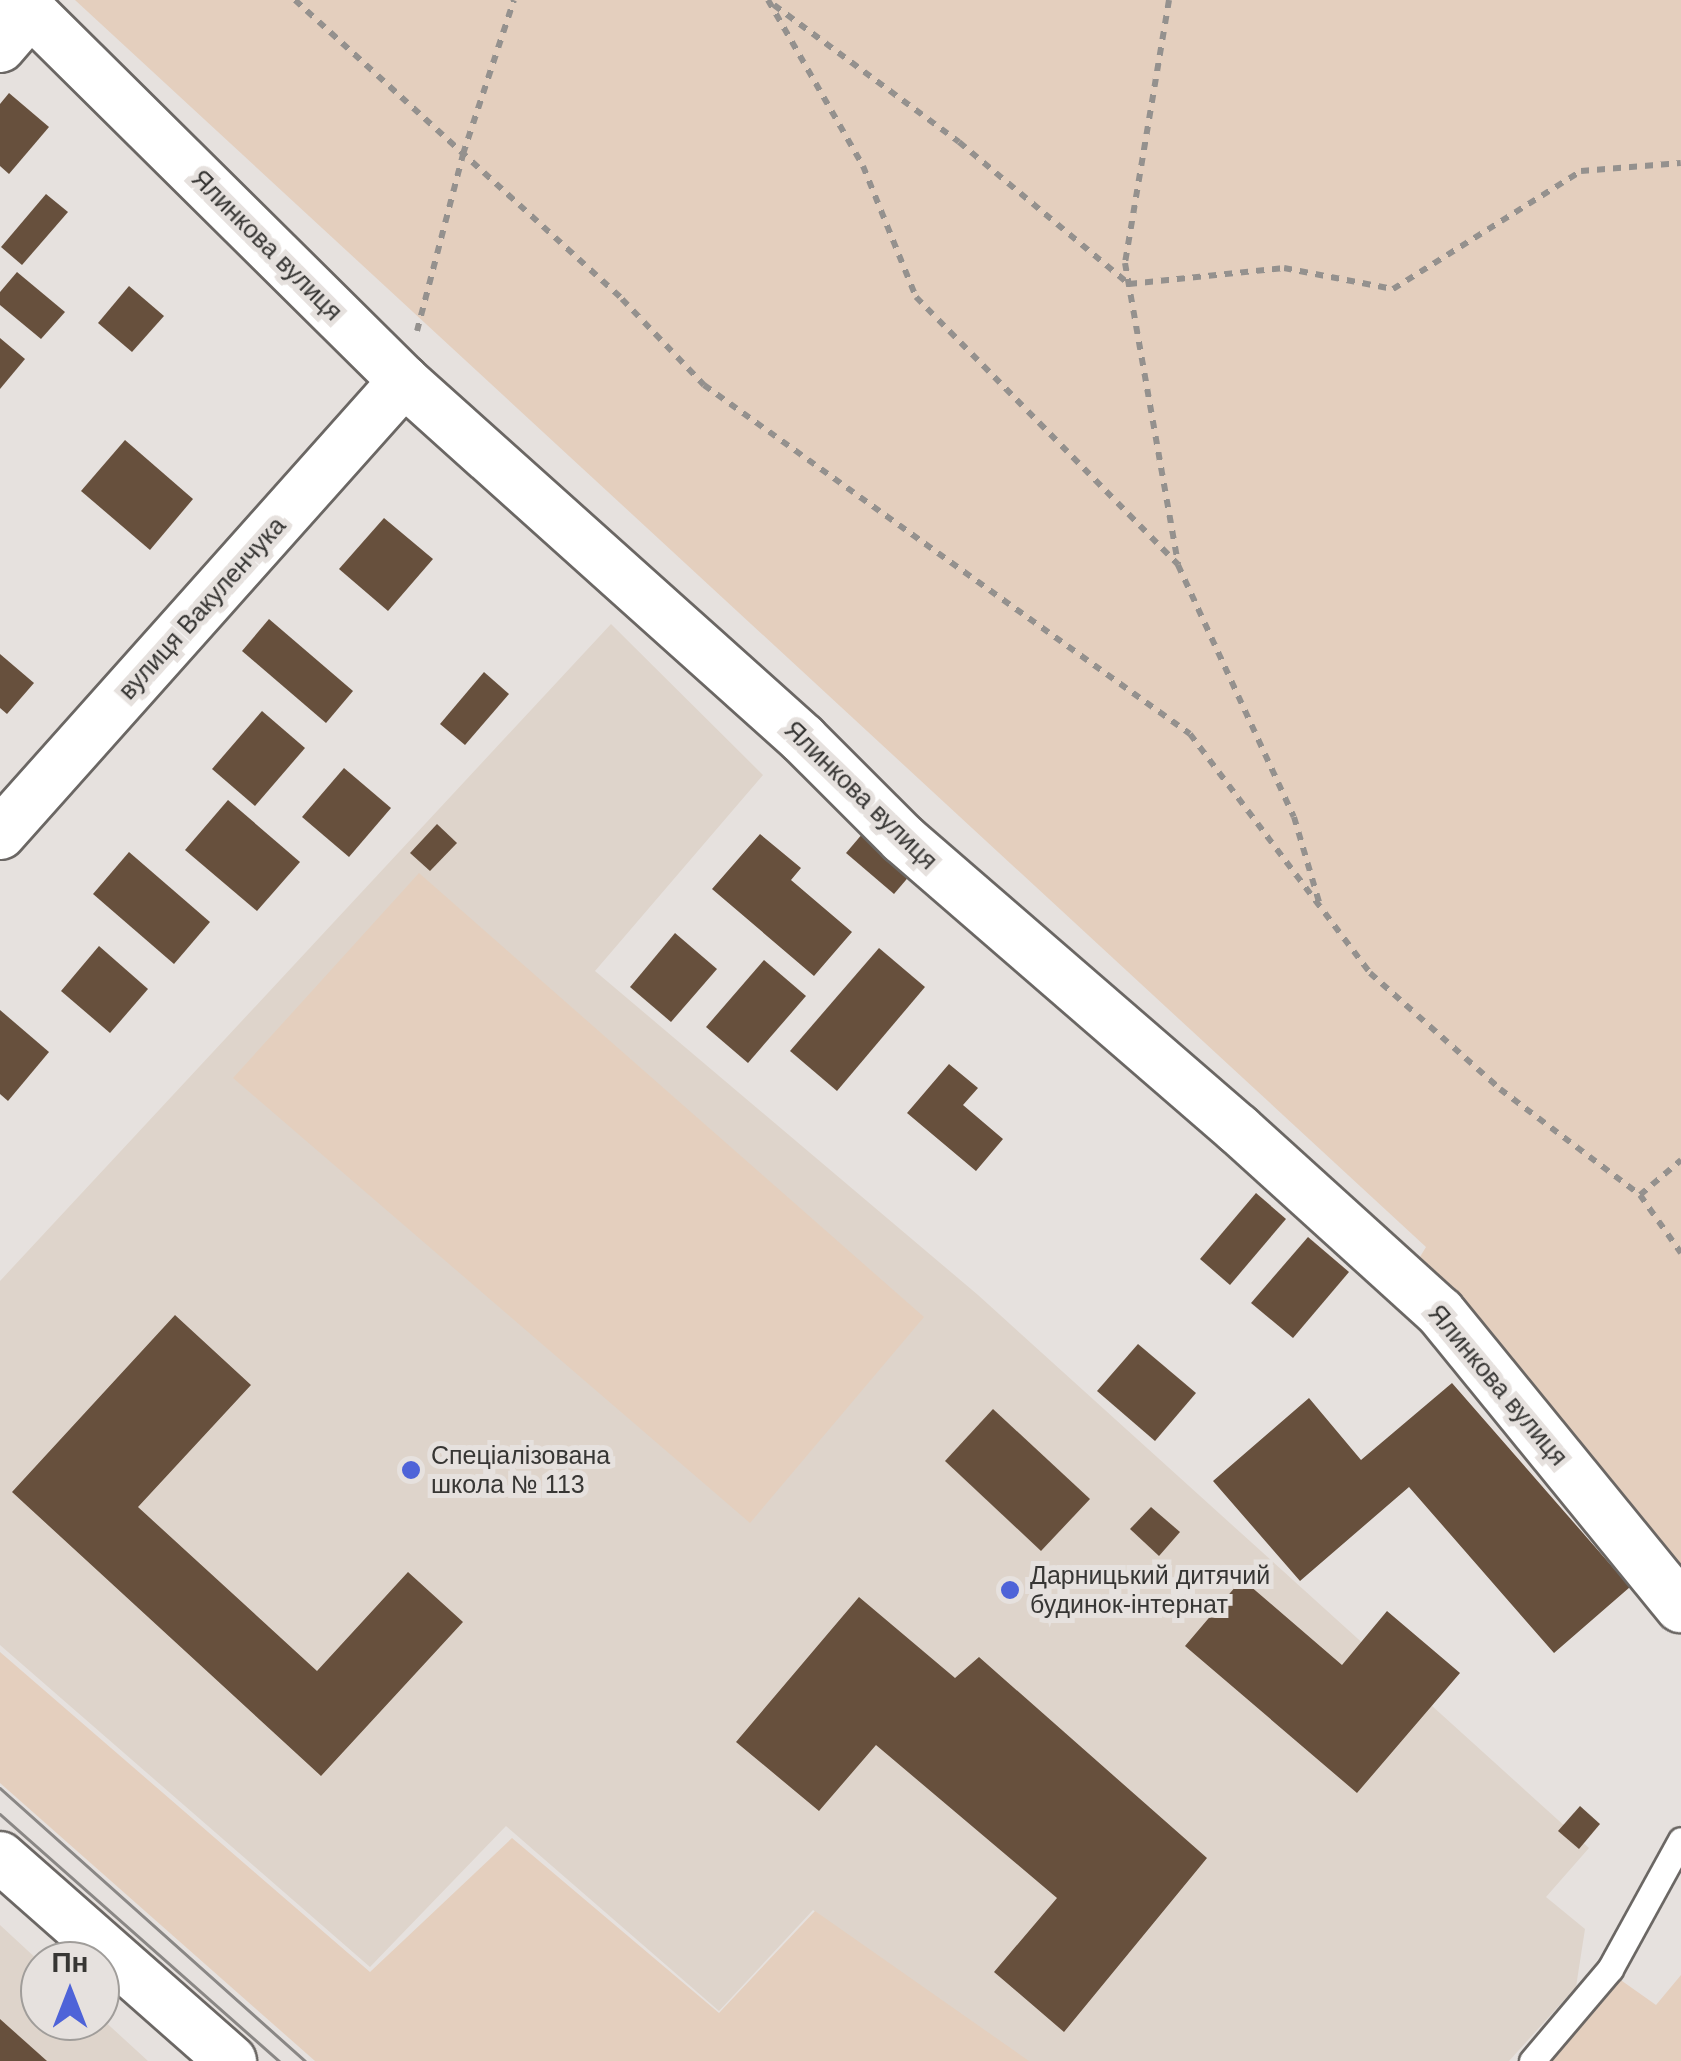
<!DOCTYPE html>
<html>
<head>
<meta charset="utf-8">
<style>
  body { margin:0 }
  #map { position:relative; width:1681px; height:2061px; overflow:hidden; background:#e6e1de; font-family:Arial,sans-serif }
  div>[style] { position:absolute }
  .built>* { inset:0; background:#ded4cb }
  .green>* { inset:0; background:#e4cfbe }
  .building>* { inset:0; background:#67503d }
  .path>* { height:6px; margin-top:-3px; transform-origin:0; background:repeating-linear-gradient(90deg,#94918e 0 8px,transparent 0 16px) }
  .roads { filter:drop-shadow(2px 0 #6b6764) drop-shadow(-2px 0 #6b6764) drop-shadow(0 2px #6b6764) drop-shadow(0 -2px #6b6764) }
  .service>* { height:25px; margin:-12.5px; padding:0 12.5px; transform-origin:12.5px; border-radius:12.5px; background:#fff }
  .minor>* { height:50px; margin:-25px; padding:0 25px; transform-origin:25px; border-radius:25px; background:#fff }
  .tram>* { height:2.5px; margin:-1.25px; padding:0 1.25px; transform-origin:1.25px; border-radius:1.25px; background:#8a8785 }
  .dots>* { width:28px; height:28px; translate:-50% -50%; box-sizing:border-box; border:5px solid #e6e1de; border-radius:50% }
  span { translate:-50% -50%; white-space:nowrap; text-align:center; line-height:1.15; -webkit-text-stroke:10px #e6e1de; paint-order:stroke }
  .street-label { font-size:25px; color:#373634 }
  .poi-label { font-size:25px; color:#373634 }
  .left { translate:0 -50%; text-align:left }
  .north { position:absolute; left:20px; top:1941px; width:100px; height:100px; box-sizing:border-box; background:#e6e1de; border:2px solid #a09d9a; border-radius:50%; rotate:0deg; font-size:28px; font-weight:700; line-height:40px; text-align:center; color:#373634 }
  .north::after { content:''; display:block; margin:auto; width:35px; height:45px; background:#4e63d8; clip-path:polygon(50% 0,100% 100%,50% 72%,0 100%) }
</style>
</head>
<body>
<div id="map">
  <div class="built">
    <div style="clip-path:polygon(611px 624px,763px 775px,595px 971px,978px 1295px,1589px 1848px,1546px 1897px,1585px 1929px,1576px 1987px,1509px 2061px,1018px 2061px,813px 1910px,719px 2011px,506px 1826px,370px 1967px,0 1645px,0 1281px)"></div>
    <div style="clip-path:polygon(0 1925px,40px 1962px,40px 2021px,100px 2021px,100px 2017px,148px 2061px,0 2061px)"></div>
  </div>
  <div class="green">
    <div style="clip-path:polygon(75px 0,1681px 0,1681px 1566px,1409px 1275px,1426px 1247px)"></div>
    <div style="clip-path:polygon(419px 873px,924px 1317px,750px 1523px,233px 1078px)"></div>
    <div style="clip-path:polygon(0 1652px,370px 1972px,512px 1838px,719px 2013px,815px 1911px,1029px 2061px,315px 2061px,0 1783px)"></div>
    <div style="clip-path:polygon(1681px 1975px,1681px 2061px,1542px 2061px,1615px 1976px,1656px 2005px)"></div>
  </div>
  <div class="building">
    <div style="clip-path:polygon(9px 93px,49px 127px,9px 174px,0 166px,0 104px)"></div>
    <div style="clip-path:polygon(46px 194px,68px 212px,22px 265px,1px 247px)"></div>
    <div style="clip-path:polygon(17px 272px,65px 312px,41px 339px,0 305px,0 292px)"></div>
    <div style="clip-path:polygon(129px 286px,164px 316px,132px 352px,98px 323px)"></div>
    <div style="clip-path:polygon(0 338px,25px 359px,0 389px)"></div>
    <div style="clip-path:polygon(125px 440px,193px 499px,150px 550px,81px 491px)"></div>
    <div style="clip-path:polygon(384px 518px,433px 559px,388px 611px,339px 569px)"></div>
    <div style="clip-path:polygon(269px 619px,353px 691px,326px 723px,242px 651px)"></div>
    <div style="clip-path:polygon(0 654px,34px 683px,7px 714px,0 708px)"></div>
    <div style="clip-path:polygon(484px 672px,509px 694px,465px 745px,440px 724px)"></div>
    <div style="clip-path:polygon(262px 711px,305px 748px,255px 806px,212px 769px)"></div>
    <div style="clip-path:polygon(344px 768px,391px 808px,349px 857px,302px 817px)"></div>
    <div style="clip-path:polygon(228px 800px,300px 862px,257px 911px,185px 850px)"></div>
    <div style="clip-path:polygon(437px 824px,457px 843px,430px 871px,410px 853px)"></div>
    <div style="clip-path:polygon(869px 826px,917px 867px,894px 894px,846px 853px)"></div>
    <div style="clip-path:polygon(760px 834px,801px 868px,791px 880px,852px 932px,814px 976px,712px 889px)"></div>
    <div style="clip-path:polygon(129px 852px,210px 922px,174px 964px,93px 894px)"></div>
    <div style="clip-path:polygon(675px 933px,717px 969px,671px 1022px,630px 987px)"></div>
    <div style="clip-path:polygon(99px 946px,148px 989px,110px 1033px,61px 991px)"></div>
    <div style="clip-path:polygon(879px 948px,925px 987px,837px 1091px,790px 1051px)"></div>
    <div style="clip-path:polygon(764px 960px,806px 996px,748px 1063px,706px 1027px)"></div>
    <div style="clip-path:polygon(0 1010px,49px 1052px,8px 1101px,0 1094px)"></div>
    <div style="clip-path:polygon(949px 1064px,978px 1088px,963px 1105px,1003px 1139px,976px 1171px,907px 1113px)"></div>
    <div style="clip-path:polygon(1256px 1193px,1286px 1219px,1230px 1285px,1200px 1259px)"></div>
    <div style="clip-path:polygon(1308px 1237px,1349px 1272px,1293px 1338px,1251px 1303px)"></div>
    <div style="clip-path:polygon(175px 1315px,251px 1385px,138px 1507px,317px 1671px,408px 1572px,463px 1622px,321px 1776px,12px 1492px)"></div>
    <div style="clip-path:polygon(1138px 1344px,1196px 1393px,1155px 1441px,1097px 1391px)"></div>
    <div style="clip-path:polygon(1452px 1383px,1630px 1587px,1554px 1653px,1409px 1487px,1300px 1581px,1213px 1481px,1309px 1398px,1361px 1460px)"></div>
    <div style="clip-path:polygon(993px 1409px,1090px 1499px,1041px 1551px,945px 1461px)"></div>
    <div style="clip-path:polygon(1151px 1507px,1180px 1532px,1159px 1556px,1130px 1529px)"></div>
    <div style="clip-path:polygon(1242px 1579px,1342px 1665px,1387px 1611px,1460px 1673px,1357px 1793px,1185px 1646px)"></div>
    <div style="clip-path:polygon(859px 1597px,955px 1678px,979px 1657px,1207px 1858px,1064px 2032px,994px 1972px,1057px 1898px,876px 1745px,819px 1811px,736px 1742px)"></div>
    <div style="clip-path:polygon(1580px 1806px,1600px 1824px,1579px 1849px,1558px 1831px)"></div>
    <div style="clip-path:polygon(0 2019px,47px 2061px,0 2061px)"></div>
  </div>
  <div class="path">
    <div style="left:295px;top:0;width:443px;rotate:42.4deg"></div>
    <div style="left:622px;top:299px;width:119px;rotate:46.4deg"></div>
    <div style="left:704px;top:385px;width:598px;rotate:35.68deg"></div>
    <div style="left:1190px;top:734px;width:299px;rotate:53deg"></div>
    <div style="left:1370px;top:973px;width:174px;rotate:41.7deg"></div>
    <div style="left:1500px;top:1089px;width:176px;rotate:37.1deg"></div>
    <div style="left:1640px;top:1195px;width:71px;rotate:54.7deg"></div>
    <div style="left:768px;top:0;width:191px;rotate:60.2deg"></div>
    <div style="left:863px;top:166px;width:141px;rotate:68deg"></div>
    <div style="left:916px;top:297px;width:375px;rotate:45.6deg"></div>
    <div style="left:1178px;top:565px;width:277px;rotate:65.3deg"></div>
    <div style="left:1294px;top:817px;width:89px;rotate:73.6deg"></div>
    <div style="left:1169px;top:0;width:267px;rotate:99.5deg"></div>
    <div style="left:1125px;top:263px;width:306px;rotate:80deg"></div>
    <div style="left:774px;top:5px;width:230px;rotate:36.5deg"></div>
    <div style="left:959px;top:142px;width:222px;rotate:39.9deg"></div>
    <div style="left:1129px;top:284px;width:156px;rotate:-5.9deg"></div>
    <div style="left:1284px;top:268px;width:111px;rotate:10.9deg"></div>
    <div style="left:1393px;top:289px;width:222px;rotate:-32.1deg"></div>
    <div style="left:1581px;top:171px;width:100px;rotate:-4.6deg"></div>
    <div style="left:417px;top:331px;width:183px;rotate:-75.4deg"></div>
    <div style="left:463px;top:154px;width:162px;rotate:-71.7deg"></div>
    <div style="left:1640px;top:1195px;width:54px;rotate:-40.5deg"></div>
  </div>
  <div class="roads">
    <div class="service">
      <div style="left:1532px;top:2061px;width:121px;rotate:-49.7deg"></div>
      <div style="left:1610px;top:1969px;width:147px;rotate:-61.2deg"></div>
    </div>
    <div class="minor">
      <div style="left:19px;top:0;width:542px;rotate:44.7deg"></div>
      <div style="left:404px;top:381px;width:536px;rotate:41.9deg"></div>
      <div style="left:803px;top:739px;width:141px;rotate:45deg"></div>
      <div style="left:903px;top:839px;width:443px;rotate:40.9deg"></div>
      <div style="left:1238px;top:1129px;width:273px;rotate:42.2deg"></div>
      <div style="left:1440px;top:1312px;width:381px;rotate:50.8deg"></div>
      <div style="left:0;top:47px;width:48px;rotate:-49.3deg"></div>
      <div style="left:0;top:834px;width:607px;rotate:-48.27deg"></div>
      <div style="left:0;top:1857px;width:308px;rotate:41.4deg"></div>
    </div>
  </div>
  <div class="tram">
    <div style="left:0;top:1788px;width:409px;rotate:41.8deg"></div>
    <div style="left:0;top:1814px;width:373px;rotate:41.5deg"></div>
  </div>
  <div class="dots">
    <div style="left:411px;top:1470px;background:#4e63d8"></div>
    <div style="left:1010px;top:1590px;background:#4e63d8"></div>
  </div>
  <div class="street-label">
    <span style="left:267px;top:245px;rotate:45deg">Ялинкова вулиця</span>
    <span style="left:202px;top:608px;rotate:-48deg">вулиця Вакуленчука</span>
    <span style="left:861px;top:795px;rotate:44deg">Ялинкова вулиця</span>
    <span style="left:1498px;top:1385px;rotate:50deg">Ялинкова вулиця</span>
  </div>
  <div class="poi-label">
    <span class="left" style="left:431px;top:1470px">Спеціалізована<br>школа № 113</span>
    <span class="left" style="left:1030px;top:1590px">Дарницький дитячий<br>будинок-інтернат</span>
  </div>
  <div class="north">Пн</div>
</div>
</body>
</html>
